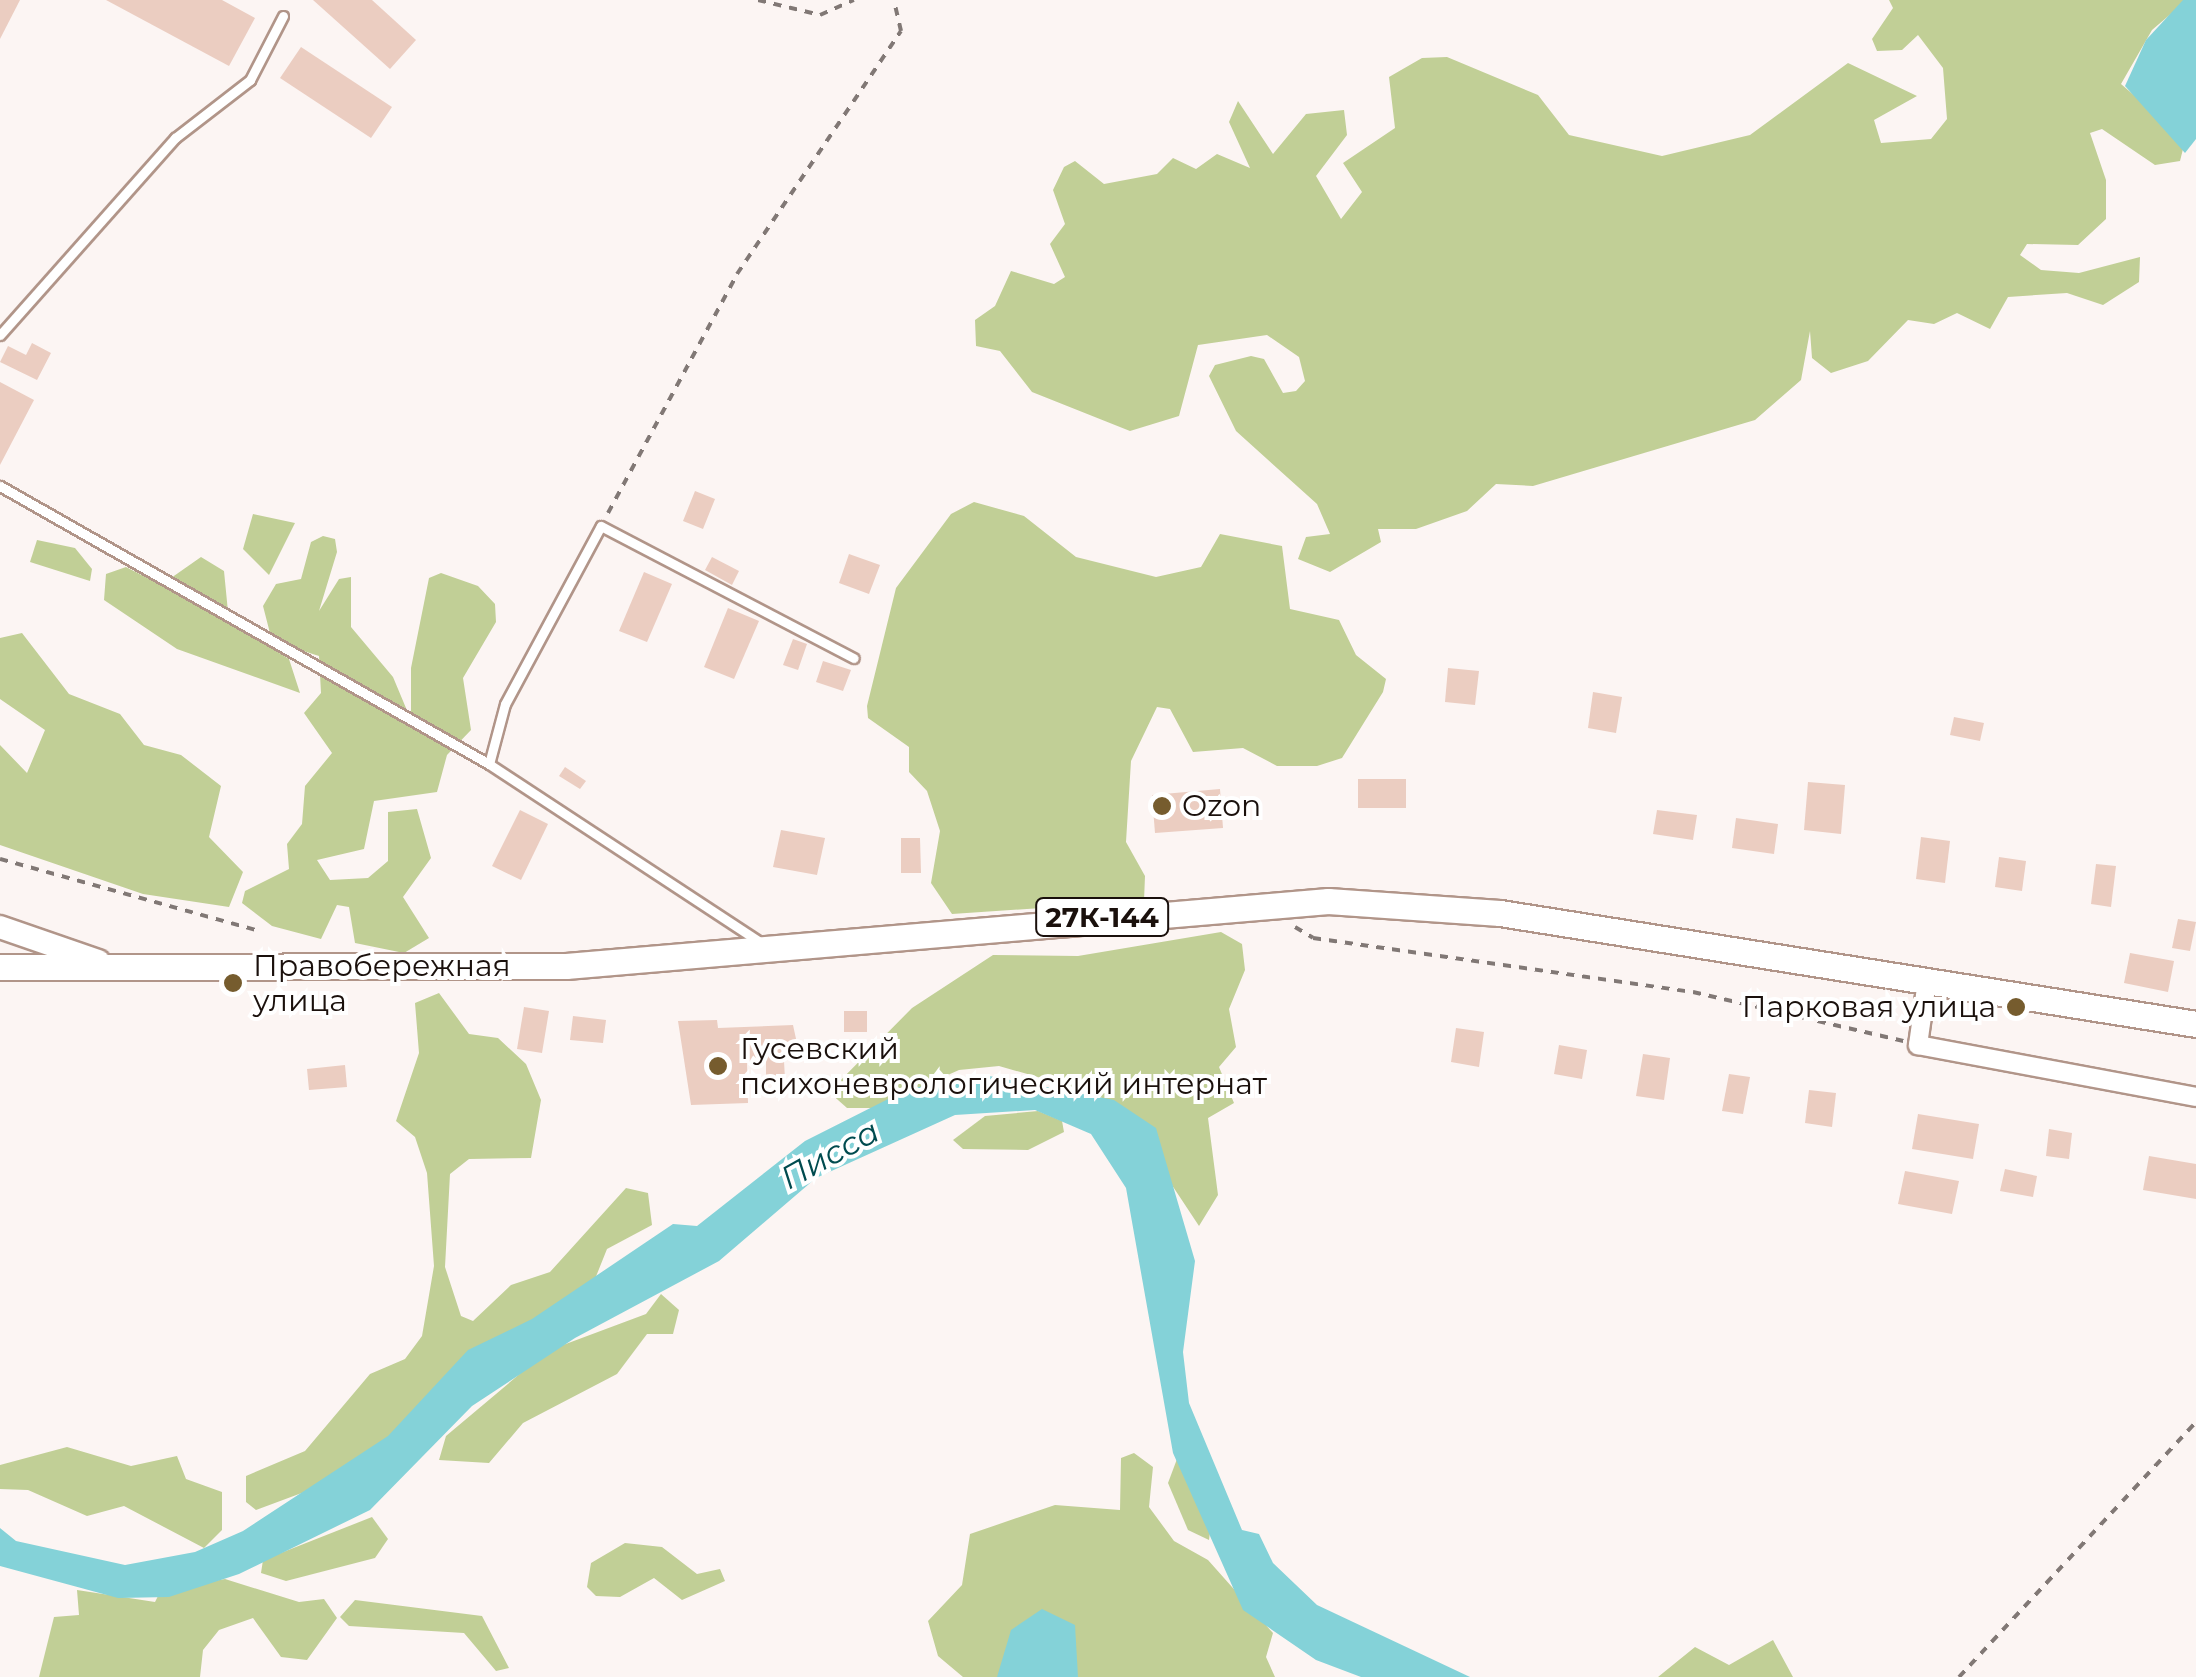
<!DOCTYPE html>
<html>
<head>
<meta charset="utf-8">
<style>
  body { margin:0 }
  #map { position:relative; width:2196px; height:1677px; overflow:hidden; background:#fcf5f3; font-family:Montserrat,sans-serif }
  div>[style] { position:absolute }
  .green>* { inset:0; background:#c1cf96 }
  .water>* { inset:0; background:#84d2d8 }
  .building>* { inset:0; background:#ebcdc1 }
  .path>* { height:4px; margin-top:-2px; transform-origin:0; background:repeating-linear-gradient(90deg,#817875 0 8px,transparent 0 16px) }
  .roads { filter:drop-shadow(2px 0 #b19589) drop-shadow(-2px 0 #b19589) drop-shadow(0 2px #b19589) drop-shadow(0 -2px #b19589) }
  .lane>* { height:9px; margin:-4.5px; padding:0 4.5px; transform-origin:4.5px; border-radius:4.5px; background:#fff }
  .street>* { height:18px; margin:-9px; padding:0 9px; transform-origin:9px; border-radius:9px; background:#fff }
  .secondary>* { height:22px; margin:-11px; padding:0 11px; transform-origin:11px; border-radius:11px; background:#fff }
  .primary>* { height:25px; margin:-12.5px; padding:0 12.5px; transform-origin:12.5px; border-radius:12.5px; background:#fff }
  .dots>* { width:28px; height:28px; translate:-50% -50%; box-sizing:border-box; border:5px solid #fff; border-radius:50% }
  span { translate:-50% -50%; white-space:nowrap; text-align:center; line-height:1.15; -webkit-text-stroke:8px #fff; paint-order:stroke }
  .shield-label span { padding:2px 8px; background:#fff; border:2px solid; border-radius:8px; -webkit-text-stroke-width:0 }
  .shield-label { font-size:28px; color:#1a100c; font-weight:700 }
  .poi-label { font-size:30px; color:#1a100c }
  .left { translate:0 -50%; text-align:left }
  .right { translate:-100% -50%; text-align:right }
  .water-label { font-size:32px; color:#004b4f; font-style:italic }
</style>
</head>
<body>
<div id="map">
  <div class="green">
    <div style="clip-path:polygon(1889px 0,2187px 0,2152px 30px,2121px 84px,2159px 117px,2183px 149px,2180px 161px,2155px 165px,2102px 129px,2090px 133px,2106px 180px,2106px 219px,2078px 245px,2027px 244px,2020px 255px,2041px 270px,2079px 273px,2140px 257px,2139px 282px,2103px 305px,2067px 293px,2008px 297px,1990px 329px,1957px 313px,1934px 324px,1908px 320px,1868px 361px,1831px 373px,1812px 358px,1810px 331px,1801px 380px,1755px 420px,1533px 486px,1496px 484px,1467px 511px,1416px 529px,1378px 529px,1381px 542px,1330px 572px,1298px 559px,1306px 537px,1330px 534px,1317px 504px,1236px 431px,1209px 376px,1215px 365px,1251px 356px,1264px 359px,1283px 393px,1296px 391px,1305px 381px,1299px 357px,1267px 335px,1198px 345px,1179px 416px,1130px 431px,1032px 392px,1000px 351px,976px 346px,975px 320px,995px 306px,1011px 271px,1054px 284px,1065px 277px,1050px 244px,1065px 224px,1053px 190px,1064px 167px,1075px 161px,1104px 184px,1157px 174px,1173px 158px,1196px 169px,1217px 154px,1250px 168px,1229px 122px,1238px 101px,1273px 154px,1306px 114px,1344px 110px,1347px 135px,1316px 176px,1341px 219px,1362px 192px,1343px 163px,1395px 128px,1389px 77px,1422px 58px,1447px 57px,1538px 95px,1569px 135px,1662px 156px,1750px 135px,1848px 63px,1917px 96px,1874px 120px,1881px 143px,1931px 139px,1947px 119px,1943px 68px,1918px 35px,1902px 50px,1877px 51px,1872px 39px,1893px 8px)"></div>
    <div style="clip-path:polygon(974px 502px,1024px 516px,1076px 557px,1156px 577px,1201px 567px,1220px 534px,1282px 546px,1290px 609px,1339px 620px,1356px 655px,1386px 679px,1383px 692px,1342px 758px,1317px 766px,1277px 766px,1243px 748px,1193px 752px,1170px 709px,1157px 707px,1131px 761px,1126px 842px,1145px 876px,1144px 901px,952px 914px,931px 883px,940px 831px,927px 791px,909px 772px,909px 747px,868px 718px,867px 706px,896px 588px,951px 514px)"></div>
    <div style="clip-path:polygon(253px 514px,295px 523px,269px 575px,243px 549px)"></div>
    <div style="clip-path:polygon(323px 536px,335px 539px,337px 552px,319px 611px,339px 579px,351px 577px,351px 627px,393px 677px,411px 720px,411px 668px,429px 578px,441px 573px,478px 586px,495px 604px,496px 622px,463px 678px,471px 730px,447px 755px,437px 792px,374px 801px,364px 849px,317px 860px,330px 880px,368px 878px,388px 861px,388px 812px,417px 809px,431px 858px,403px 897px,429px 938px,404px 953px,355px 943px,349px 907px,337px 905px,321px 939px,272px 926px,242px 903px,245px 891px,289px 869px,287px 844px,302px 824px,305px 786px,332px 753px,304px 713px,321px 693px,319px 656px,272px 641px,263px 606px,276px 584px,301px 579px,311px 542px)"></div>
    <div style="clip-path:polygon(37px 540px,75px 548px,92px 569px,90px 581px,30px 562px)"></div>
    <div style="clip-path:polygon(201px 557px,224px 571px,229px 622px,289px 659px,300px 693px,177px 649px,104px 600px,106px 574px,126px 567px,161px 585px)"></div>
    <div style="clip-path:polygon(22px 633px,69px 694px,120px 714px,144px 745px,181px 755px,221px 786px,209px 837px,243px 872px,229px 907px,143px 894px,0 845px,0 745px,27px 773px,45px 730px,0 699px,0 638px)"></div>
    <div style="clip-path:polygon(1221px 932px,1242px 944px,1245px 970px,1229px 1009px,1236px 1047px,1219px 1067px,1234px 1103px,1208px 1118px,1218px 1195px,1199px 1226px,1119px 1105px,1083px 1090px,999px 1066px,959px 1070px,874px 1108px,847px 1108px,829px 1092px,912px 1008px,993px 955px,1078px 956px)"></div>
    <div style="clip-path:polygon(439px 993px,469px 1034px,498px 1038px,526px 1064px,541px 1100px,531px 1158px,469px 1159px,450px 1174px,445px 1267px,461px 1316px,473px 1321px,511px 1285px,550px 1272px,626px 1188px,648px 1193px,652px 1225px,607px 1249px,593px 1284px,342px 1478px,256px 1510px,246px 1502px,246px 1476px,305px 1451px,370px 1374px,405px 1359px,422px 1336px,434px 1266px,427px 1173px,415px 1137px,396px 1121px,419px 1053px,415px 1003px)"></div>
    <div style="clip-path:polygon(1038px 1111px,1062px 1121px,1064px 1132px,1028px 1150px,963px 1149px,953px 1140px,985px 1116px)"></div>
    <div style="clip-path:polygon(661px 1294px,679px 1310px,673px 1334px,647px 1334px,617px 1374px,523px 1423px,489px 1463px,439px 1460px,446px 1436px,547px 1351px,646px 1314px)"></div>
    <div style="clip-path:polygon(67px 1447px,131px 1466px,177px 1456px,186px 1479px,222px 1492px,222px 1530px,204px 1548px,124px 1506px,87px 1516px,28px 1490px,0 1489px,0 1465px)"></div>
    <div style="clip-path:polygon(1134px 1453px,1153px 1467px,1149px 1507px,1174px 1541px,1208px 1560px,1273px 1633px,1266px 1657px,1275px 1677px,963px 1677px,938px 1656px,928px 1621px,962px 1585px,970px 1534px,1055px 1505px,1120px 1510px,1121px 1458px)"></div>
    <div style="clip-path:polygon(1177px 1459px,1211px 1524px,1209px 1540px,1188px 1530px,1168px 1483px)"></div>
    <div style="clip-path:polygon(372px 1517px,388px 1539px,375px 1558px,286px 1581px,261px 1573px,263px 1560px)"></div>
    <div style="clip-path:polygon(625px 1543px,662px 1547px,697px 1574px,720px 1569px,725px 1581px,682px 1600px,654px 1578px,620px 1597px,596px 1596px,587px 1587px,591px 1563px)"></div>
    <div style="clip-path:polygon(225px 1579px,299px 1602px,324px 1599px,337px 1618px,307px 1660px,281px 1657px,253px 1618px,219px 1630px,203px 1650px,200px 1677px,39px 1677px,54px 1617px,79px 1615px,77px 1590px,155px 1602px,161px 1590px)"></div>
    <div style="clip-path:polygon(355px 1600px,482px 1616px,509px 1668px,496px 1671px,464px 1633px,349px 1626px,340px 1617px)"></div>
    <div style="clip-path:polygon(1773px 1640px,1793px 1677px,1658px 1677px,1695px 1647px,1729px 1665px)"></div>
  </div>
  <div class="water">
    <div style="clip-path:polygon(2183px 0,2196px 0,2196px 139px,2185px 153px,2125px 86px,2146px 40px)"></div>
    <div style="clip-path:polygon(984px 1075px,1114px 1100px,1156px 1128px,1195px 1261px,1183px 1352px,1189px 1403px,1242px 1530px,1259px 1534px,1273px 1563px,1317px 1605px,1470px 1677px,1361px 1677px,1316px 1660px,1243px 1610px,1173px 1453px,1126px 1188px,1091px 1134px,1035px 1110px,955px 1115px,816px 1178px,719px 1261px,575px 1338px,472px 1406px,370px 1510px,239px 1574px,169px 1597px,118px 1598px,0 1566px,0 1528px,16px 1541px,125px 1565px,195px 1552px,243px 1531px,388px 1436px,468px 1350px,532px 1319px,673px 1224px,697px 1226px,805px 1141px,908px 1089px)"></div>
    <div style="clip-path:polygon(1042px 1609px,1075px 1625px,1078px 1677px,997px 1677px,1011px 1630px)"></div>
  </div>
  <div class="building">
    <div style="clip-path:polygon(0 0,20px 0,0 39px)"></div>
    <div style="clip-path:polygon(106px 0,222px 0,255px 18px,229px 66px)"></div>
    <div style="clip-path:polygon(313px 0,372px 0,416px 40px,390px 69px)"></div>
    <div style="clip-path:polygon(301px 47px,392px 107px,371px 138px,280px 78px)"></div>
    <div style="clip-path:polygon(32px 343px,51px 353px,37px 380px,0 362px,8px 346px,26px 355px)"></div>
    <div style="clip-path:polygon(0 382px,34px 400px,0 465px)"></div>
    <div style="clip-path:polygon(695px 491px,715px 499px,703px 529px,683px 521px)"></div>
    <div style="clip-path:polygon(849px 554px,880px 565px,869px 594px,839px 583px)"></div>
    <div style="clip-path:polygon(712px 557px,739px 571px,732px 585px,705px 570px)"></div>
    <div style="clip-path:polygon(644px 572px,672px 584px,647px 642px,619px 631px)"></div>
    <div style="clip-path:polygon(728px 608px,759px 621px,734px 679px,704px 667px)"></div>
    <div style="clip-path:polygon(793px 639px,807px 644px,798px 670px,783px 665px)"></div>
    <div style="clip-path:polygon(823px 661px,851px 670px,843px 691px,816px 682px)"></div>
    <div style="clip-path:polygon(1448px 668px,1479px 671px,1475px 705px,1445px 702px)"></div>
    <div style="clip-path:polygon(1593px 692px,1622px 697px,1616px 733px,1588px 728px)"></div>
    <div style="clip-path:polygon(1954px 717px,1984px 723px,1980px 741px,1950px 735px)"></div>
    <div style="clip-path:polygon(565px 767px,586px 781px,580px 789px,559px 776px)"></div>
    <div style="clip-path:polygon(1358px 779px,1406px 779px,1406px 808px,1358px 808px)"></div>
    <div style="clip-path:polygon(1808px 782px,1845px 785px,1841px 834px,1804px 830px)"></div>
    <div style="clip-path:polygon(1220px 789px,1223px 828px,1155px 833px,1152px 795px)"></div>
    <div style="clip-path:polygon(520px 810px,548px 824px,521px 880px,492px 866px)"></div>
    <div style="clip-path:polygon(1657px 810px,1697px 815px,1693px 840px,1653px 834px)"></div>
    <div style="clip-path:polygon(1736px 818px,1778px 824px,1774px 854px,1732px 848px)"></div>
    <div style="clip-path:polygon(781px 830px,825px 838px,817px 875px,773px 867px)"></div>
    <div style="clip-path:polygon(1921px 837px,1950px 841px,1945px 883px,1916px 879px)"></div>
    <div style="clip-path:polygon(901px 838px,920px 838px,921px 873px,901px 873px)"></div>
    <div style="clip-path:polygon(1999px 857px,2026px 861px,2022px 891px,1995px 887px)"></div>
    <div style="clip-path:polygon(2096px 864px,2116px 866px,2111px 907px,2091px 904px)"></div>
    <div style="clip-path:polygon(2178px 919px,2196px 922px,2190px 951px,2172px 948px)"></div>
    <div style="clip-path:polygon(2130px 953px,2174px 961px,2168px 992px,2124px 983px)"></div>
    <div style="clip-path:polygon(524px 1007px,549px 1011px,542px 1053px,517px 1049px)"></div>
    <div style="clip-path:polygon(844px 1011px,867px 1011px,867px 1032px,844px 1032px)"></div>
    <div style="clip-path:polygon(573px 1016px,606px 1020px,603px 1043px,570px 1040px)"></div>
    <div style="clip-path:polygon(717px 1020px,718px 1028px,793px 1025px,798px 1048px,784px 1061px,785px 1079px,766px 1080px,766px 1062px,747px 1062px,748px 1103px,691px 1105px,678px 1021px)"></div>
    <div style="clip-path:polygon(1456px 1028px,1484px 1032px,1479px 1067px,1451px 1062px)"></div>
    <div style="clip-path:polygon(1559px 1045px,1587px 1050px,1582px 1079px,1554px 1074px)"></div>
    <div style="clip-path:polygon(1643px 1054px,1670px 1058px,1664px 1100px,1636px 1096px)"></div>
    <div style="clip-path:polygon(345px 1065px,347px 1087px,309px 1090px,307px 1069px)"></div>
    <div style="clip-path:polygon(1729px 1074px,1750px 1077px,1743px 1114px,1722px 1111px)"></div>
    <div style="clip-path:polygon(1809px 1090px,1836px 1093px,1832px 1127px,1805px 1123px)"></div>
    <div style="clip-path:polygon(1918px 1114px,1979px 1124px,1973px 1159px,1912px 1149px)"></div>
    <div style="clip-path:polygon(2049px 1129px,2072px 1133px,2069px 1159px,2046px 1156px)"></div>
    <div style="clip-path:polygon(2149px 1156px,2196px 1164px,2196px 1199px,2143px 1190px)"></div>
    <div style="clip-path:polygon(2005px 1169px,2037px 1176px,2033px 1197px,2000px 1191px)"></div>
    <div style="clip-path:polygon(1905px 1171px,1959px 1181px,1952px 1214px,1898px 1204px)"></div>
  </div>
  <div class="path">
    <div style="left:758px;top:0;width:64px;rotate:13.6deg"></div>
    <div style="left:820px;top:15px;width:37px;rotate:-24deg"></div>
    <div style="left:608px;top:513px;width:272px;rotate:-61.6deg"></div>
    <div style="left:737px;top:274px;width:293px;rotate:-56deg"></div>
    <div style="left:901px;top:31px;width:32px;rotate:-103deg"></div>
    <div style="left:0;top:859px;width:266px;rotate:15.5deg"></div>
    <div style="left:1295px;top:927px;width:21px;rotate:31deg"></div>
    <div style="left:1313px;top:938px;width:384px;rotate:8.1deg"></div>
    <div style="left:1693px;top:992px;width:216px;rotate:13.1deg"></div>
    <div style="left:1959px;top:1677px;width:348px;rotate:-47.1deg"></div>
  </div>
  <div class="roads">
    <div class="lane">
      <div style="left:0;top:335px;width:264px;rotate:-48.4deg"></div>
      <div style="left:175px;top:138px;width:95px;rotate:-37.7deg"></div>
      <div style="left:250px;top:80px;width:72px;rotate:-62.7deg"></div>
      <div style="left:0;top:486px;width:562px;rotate:29.62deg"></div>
      <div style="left:489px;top:764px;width:326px;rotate:33.3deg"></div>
      <div style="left:489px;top:764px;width:62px;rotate:-75.1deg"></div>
      <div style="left:505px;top:704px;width:202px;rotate:-61.7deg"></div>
      <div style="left:601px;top:526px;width:285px;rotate:27.6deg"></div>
    </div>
    <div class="street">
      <div style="left:1927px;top:981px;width:65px;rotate:98deg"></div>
      <div style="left:1918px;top:1045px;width:283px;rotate:10.6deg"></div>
    </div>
    <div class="secondary">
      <div style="left:0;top:927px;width:104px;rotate:19.1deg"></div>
    </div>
    <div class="primary">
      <div style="left:0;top:967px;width:566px;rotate:-0.1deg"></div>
      <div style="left:566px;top:966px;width:765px;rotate:-4.88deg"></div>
      <div style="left:1328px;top:901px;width:172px;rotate:4deg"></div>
      <div style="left:1500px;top:913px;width:705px;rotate:9.06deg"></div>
    </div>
  </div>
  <div class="dots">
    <div style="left:1162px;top:806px;background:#765c2e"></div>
    <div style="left:233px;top:983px;background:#765c2e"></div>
    <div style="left:2016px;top:1007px;background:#765c2e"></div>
    <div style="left:718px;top:1066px;background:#765c2e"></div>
  </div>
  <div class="shield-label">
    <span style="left:1102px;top:917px">27К-144</span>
  </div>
  <div class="poi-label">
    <span class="left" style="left:1182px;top:806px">Ozon</span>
    <span class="left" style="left:253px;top:983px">Правобережная<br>улица</span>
    <span class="right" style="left:1996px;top:1007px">Парковая улица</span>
    <span class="left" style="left:740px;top:1066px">Гусевский<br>психоневрологический интернат</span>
  </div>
  <div class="water-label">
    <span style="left:830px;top:1155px;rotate:-29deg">Писса</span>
  </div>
</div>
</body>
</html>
